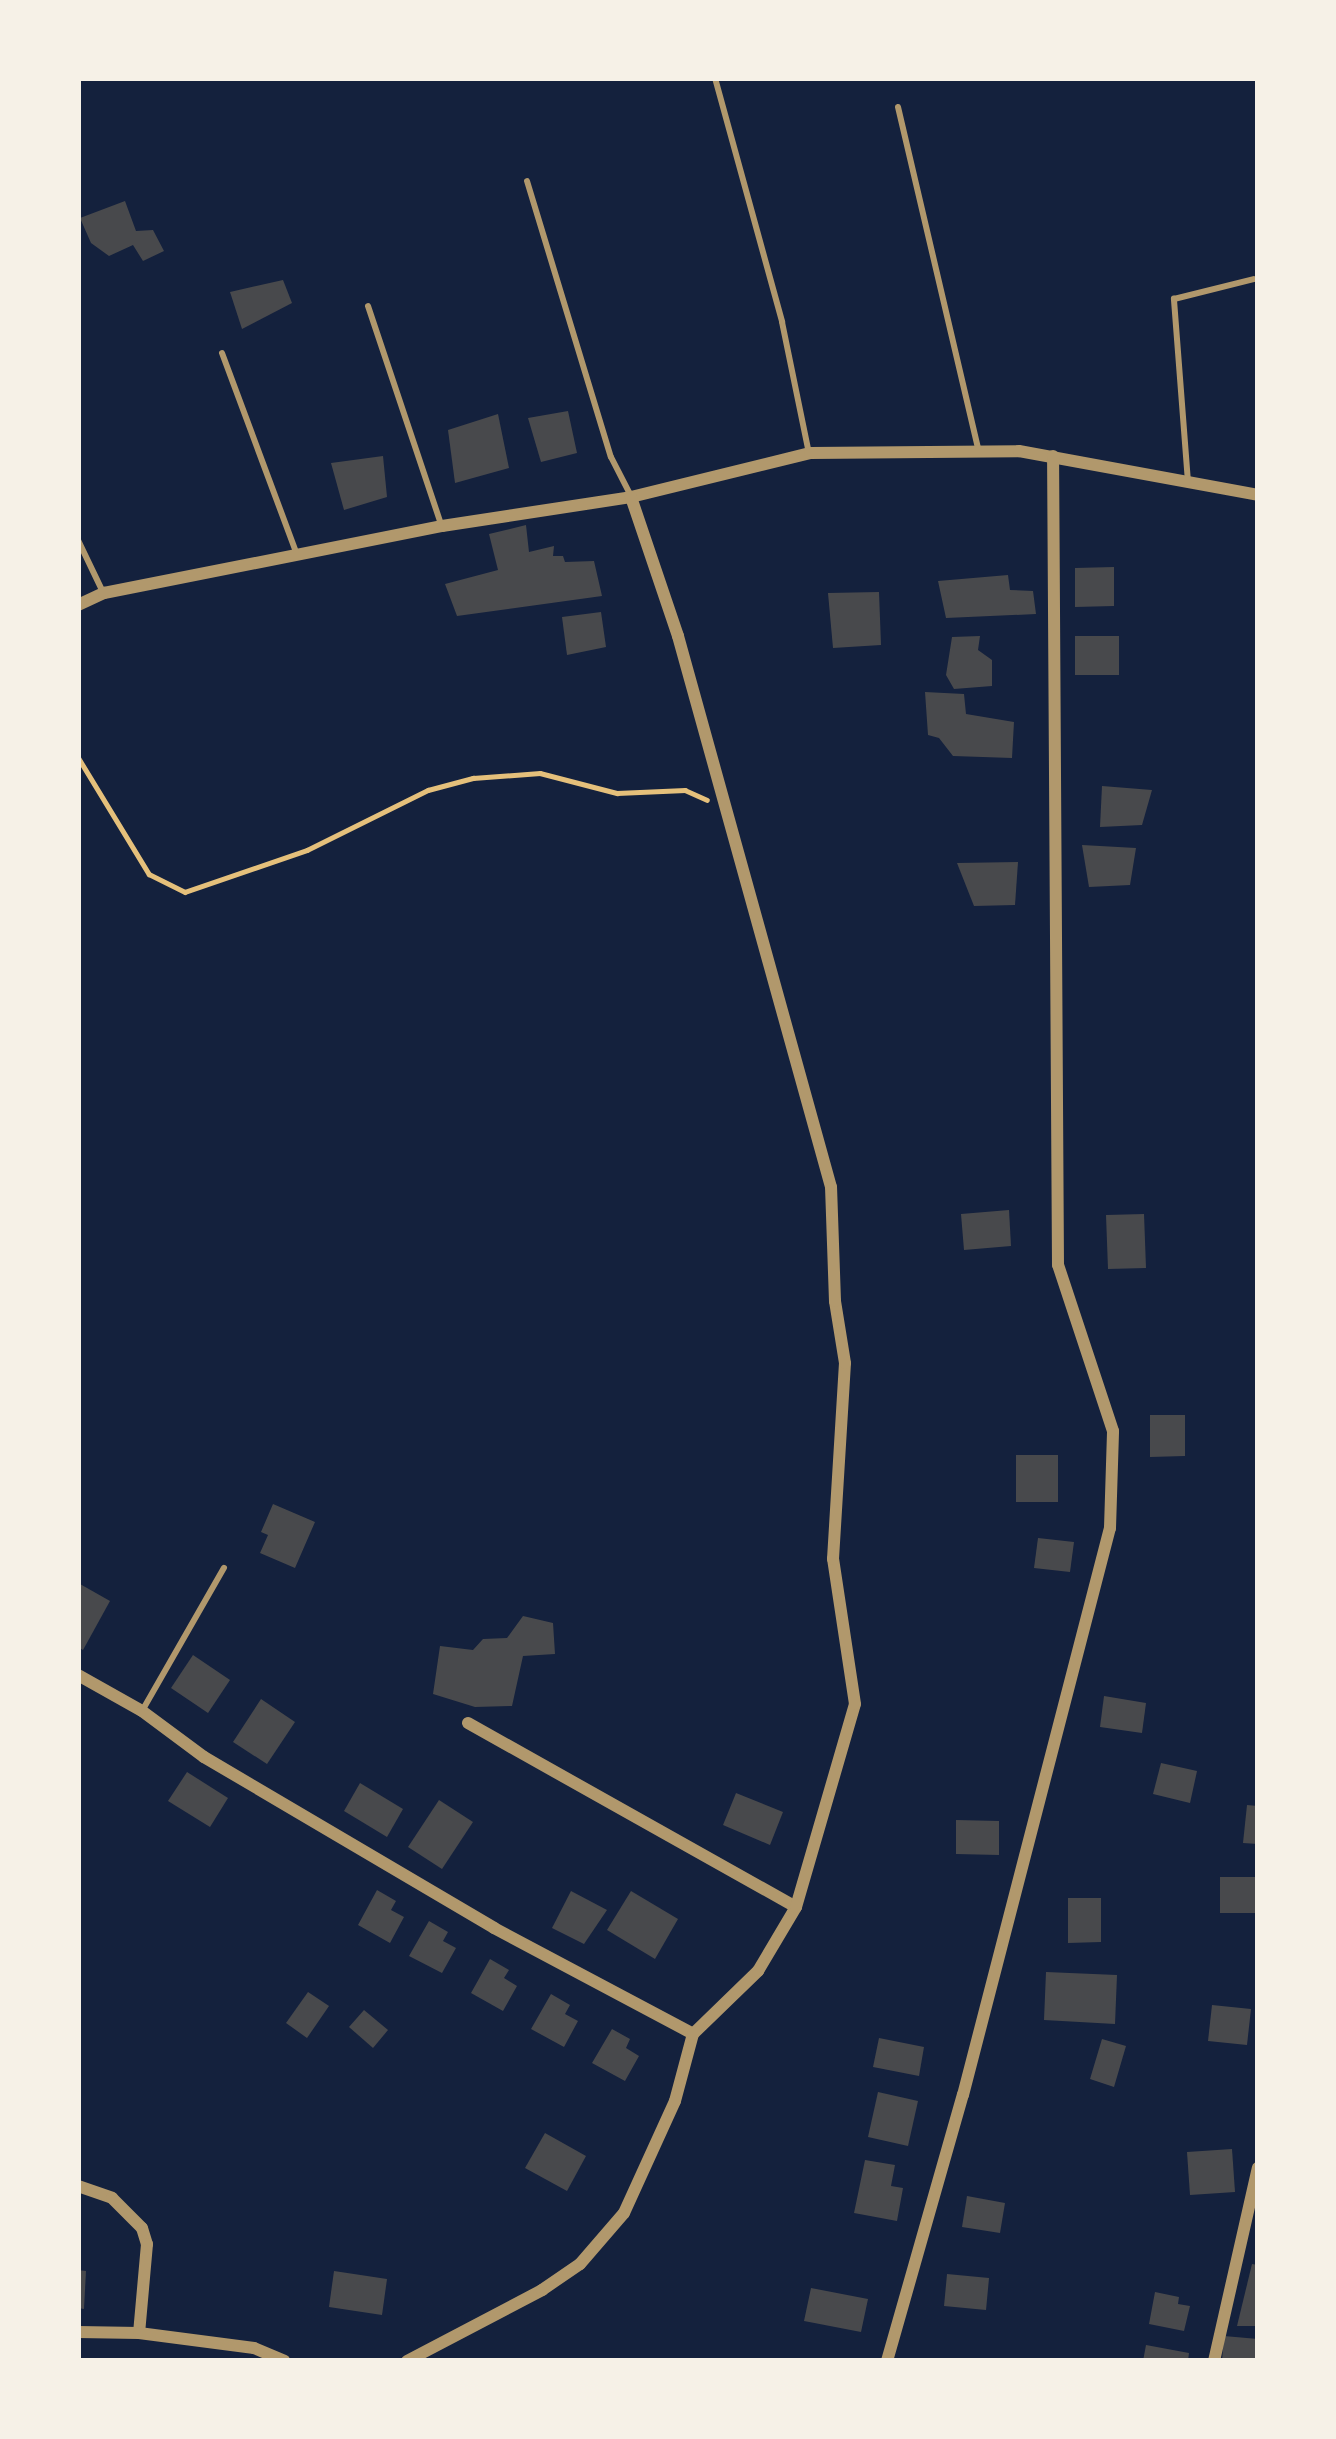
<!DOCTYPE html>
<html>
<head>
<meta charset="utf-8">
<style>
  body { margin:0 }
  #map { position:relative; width:1336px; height:2439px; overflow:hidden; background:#14213d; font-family:"Sofia Sans Condensed",sans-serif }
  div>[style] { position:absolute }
  .building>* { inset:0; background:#48494c }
  .path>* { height:4.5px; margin:-2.25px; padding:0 2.25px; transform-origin:2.25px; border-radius:2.25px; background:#e5c07b }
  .service>* { height:6px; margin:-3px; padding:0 3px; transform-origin:3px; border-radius:3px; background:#b1986c }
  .minor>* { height:12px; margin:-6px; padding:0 6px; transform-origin:6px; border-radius:6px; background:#b1986c }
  span { translate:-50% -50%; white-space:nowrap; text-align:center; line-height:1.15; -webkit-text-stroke:12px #f6f1e7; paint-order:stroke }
  .frame { position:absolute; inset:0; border:81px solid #f6f1e7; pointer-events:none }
</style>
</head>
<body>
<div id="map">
  <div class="building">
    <div style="clip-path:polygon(125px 201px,136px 231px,153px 230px,164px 251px,143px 261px,133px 245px,109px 256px,91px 243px,80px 218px)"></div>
    <div style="clip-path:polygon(283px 280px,292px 303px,242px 329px,230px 292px)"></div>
    <div style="clip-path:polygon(568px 411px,577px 453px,541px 462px,528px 418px)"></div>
    <div style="clip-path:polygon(498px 414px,509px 468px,455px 483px,448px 430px)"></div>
    <div style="clip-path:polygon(383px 456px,387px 497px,344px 510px,331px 463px)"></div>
    <div style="clip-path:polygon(526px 525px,529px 552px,554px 546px,553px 556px,563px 556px,565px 562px,594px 561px,602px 596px,457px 616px,445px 584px,498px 570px,489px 534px)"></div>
    <div style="clip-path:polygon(1114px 567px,1114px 606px,1075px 607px,1075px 568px)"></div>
    <div style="clip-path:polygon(1008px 575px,1010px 590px,1033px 591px,1036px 614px,946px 618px,938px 581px)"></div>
    <div style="clip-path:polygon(879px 592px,881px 645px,833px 648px,828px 593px)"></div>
    <div style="clip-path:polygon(601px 612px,606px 647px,567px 655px,562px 617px)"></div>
    <div style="clip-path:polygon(980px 636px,978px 650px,992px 660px,992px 686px,954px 689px,946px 675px,952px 637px)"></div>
    <div style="clip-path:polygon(1075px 636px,1119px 636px,1119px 675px,1075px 675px)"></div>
    <div style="clip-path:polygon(925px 692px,964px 694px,966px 714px,1014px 722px,1012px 758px,953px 756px,939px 738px,928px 735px)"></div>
    <div style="clip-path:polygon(1102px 786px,1152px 790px,1142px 825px,1100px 827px)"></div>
    <div style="clip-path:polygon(1082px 845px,1136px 848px,1130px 885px,1089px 887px)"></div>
    <div style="clip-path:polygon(1018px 862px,1015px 905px,974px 906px,957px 863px)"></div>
    <div style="clip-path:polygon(1009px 1210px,1011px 1246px,964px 1250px,961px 1214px)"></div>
    <div style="clip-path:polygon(1144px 1214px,1146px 1268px,1108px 1269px,1106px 1215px)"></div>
    <div style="clip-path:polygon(1150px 1415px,1185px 1415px,1185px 1456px,1150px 1457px)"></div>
    <div style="clip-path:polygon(1016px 1455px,1058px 1455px,1058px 1502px,1016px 1502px)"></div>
    <div style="clip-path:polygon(273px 1504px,315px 1522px,295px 1568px,260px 1553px,268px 1535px,261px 1532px)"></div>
    <div style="clip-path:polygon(1038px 1538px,1074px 1542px,1070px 1572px,1034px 1568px)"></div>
    <div style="clip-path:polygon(80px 1584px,110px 1601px,83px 1650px,78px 1647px)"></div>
    <div style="clip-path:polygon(523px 1616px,553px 1623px,555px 1654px,523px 1656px,512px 1706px,475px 1707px,433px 1694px,440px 1646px,473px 1650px,483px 1639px,507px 1638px)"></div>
    <div style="clip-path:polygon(193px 1655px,230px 1680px,208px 1713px,171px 1688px)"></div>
    <div style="clip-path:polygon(1104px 1696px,1146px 1703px,1142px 1733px,1100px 1727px)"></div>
    <div style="clip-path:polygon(261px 1699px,295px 1722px,267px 1764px,233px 1742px)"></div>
    <div style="clip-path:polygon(1161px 1763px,1197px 1771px,1190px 1803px,1153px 1794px)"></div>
    <div style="clip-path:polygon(187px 1772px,228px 1798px,210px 1827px,168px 1801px)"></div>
    <div style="clip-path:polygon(360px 1783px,403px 1809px,387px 1837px,344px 1811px)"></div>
    <div style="clip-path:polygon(736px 1793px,783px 1812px,770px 1845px,723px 1825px)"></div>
    <div style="clip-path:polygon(439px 1800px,473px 1822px,442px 1869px,408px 1847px)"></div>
    <div style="clip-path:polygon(1247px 1805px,1258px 1806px,1258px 1844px,1243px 1843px)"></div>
    <div style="clip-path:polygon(956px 1820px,999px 1821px,999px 1855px,956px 1854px)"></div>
    <div style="clip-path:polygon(1220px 1877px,1258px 1877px,1258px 1913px,1220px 1913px)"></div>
    <div style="clip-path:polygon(377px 1890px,396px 1901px,391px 1910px,404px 1917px,390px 1943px,358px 1925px)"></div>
    <div style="clip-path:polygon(571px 1891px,607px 1910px,584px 1944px,552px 1928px)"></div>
    <div style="clip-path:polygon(631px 1891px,678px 1919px,655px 1959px,607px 1930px)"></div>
    <div style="clip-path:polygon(1068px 1898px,1101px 1898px,1101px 1942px,1068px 1943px)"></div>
    <div style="clip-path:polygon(429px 1921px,448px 1932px,443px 1941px,456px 1948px,442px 1973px,409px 1956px)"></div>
    <div style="clip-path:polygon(490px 1959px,509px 1970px,504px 1978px,517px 1986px,503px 2011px,471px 1993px)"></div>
    <div style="clip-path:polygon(1046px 1972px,1117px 1975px,1115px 2024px,1044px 2020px)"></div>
    <div style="clip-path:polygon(308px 1992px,329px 2006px,307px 2038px,286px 2023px)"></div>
    <div style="clip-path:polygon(551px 1994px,570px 2005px,565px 2014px,578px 2021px,564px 2047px,531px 2029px)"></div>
    <div style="clip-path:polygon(1212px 2005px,1251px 2009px,1247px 2045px,1208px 2041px)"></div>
    <div style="clip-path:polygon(364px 2010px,388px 2030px,373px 2048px,349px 2027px)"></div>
    <div style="clip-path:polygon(612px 2029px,630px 2039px,626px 2048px,639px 2056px,625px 2081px,592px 2063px)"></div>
    <div style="clip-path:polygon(879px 2038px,924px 2047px,919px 2076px,873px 2067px)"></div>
    <div style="clip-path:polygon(1102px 2039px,1126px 2046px,1114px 2087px,1090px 2079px)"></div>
    <div style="clip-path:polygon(878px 2092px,918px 2101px,908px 2146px,868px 2137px)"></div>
    <div style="clip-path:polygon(545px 2133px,586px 2156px,567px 2191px,525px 2168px)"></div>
    <div style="clip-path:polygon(1232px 2149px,1235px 2192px,1190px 2195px,1187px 2152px)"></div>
    <div style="clip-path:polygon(865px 2160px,895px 2165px,891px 2186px,903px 2188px,897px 2221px,854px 2213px)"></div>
    <div style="clip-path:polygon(967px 2196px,1005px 2203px,1000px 2233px,962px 2227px)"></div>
    <div style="clip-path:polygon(1252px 2264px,1258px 2265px,1258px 2326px,1237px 2326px)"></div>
    <div style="clip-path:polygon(78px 2270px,86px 2271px,84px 2309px,78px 2308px)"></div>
    <div style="clip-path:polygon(334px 2271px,387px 2279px,382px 2315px,329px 2307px)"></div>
    <div style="clip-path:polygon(947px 2274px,989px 2278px,986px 2310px,944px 2306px)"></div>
    <div style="clip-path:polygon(811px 2288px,868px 2299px,861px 2332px,804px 2321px)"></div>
    <div style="clip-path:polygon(1155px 2292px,1179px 2297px,1178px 2304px,1190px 2306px,1184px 2331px,1149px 2324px)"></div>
    <div style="clip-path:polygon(1224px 2336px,1258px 2339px,1258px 2361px,1222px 2361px)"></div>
    <div style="clip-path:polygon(1146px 2345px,1189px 2353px,1188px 2361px,1143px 2361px)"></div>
  </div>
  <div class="path">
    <div style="left:78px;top:757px;width:137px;rotate:58.7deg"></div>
    <div style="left:149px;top:874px;width:40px;rotate:26.6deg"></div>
    <div style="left:185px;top:892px;width:129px;rotate:-19deg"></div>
    <div style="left:307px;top:850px;width:135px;rotate:-26.4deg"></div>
    <div style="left:428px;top:790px;width:47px;rotate:-14.9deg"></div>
    <div style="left:473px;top:778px;width:67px;rotate:-4.3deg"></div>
    <div style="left:540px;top:773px;width:80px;rotate:14.6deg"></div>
    <div style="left:617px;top:793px;width:68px;rotate:-2.5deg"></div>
    <div style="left:685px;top:790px;width:24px;rotate:24deg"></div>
  </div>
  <div class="service">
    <div style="left:715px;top:78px;width:253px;rotate:74.6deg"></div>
    <div style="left:782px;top:322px;width:134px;rotate:78.4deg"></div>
    <div style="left:898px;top:107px;width:350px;rotate:76.8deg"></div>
    <div style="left:527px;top:181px;width:288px;rotate:73.1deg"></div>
    <div style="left:611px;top:457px;width:44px;rotate:62.9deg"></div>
    <div style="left:368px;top:306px;width:230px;rotate:71.5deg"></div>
    <div style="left:222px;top:353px;width:212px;rotate:69.6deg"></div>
    <div style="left:1188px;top:482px;width:184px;rotate:-94.4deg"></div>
    <div style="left:1174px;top:299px;width:82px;rotate:-14deg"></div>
    <div style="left:78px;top:540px;width:55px;rotate:64.4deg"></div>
    <div style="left:142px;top:1711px;width:165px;rotate:-60.2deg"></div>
  </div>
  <div class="minor">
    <div style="left:78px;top:605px;width:29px;rotate:-25deg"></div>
    <div style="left:104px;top:593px;width:345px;rotate:-11.2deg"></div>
    <div style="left:442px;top:526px;width:191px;rotate:-8.7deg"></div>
    <div style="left:631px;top:497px;width:184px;rotate:-13.8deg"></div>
    <div style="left:810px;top:453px;width:209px;rotate:-0.5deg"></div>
    <div style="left:1019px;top:451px;width:243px;rotate:10.4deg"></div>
    <div style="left:78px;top:1675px;width:73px;rotate:29.4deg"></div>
    <div style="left:142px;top:1711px;width:77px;rotate:36.6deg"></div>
    <div style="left:204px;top:1757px;width:337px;rotate:30.5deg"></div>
    <div style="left:494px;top:1928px;width:225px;rotate:28deg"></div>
    <div style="left:468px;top:1723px;width:376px;rotate:29.3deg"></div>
    <div style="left:78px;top:2186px;width:36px;rotate:19deg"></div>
    <div style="left:112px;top:2198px;width:42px;rotate:45deg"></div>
    <div style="left:142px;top:2228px;width:17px;rotate:73deg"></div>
    <div style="left:147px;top:2244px;width:89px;rotate:95.1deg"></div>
    <div style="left:78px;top:2332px;width:61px;rotate:0.9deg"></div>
    <div style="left:139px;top:2333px;width:116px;rotate:7.4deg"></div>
    <div style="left:254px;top:2348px;width:33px;rotate:23deg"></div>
    <div style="left:407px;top:2361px;width:153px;rotate:-27.7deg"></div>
    <div style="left:542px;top:2290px;width:46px;rotate:-34.4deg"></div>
    <div style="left:580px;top:2264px;width:67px;rotate:-49.2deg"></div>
    <div style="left:624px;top:2213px;width:123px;rotate:-65.5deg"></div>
    <div style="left:675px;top:2101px;width:69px;rotate:-75deg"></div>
    <div style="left:693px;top:2034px;width:91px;rotate:-44.1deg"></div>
    <div style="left:758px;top:1971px;width:74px;rotate:-59.3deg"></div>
    <div style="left:796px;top:1907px;width:211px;rotate:-73.8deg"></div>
    <div style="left:855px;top:1704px;width:147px;rotate:-98.6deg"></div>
    <div style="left:833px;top:1559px;width:196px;rotate:-86.5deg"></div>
    <div style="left:845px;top:1363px;width:63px;rotate:-99.2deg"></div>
    <div style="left:835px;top:1301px;width:114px;rotate:-92deg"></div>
    <div style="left:831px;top:1187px;width:572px;rotate:-105.52deg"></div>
    <div style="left:678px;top:636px;width:147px;rotate:-108.7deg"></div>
    <div style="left:887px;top:2361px;width:277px;rotate:-74.1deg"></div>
    <div style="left:963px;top:2095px;width:586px;rotate:-75.47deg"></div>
    <div style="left:1110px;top:1528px;width:97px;rotate:-88.2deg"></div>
    <div style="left:1113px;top:1431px;width:175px;rotate:-108.3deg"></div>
    <div style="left:1058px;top:1265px;width:809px;rotate:-90.35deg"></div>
    <div style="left:1214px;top:2361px;width:198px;rotate:-77.2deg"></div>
  </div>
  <div class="frame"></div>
</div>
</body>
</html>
